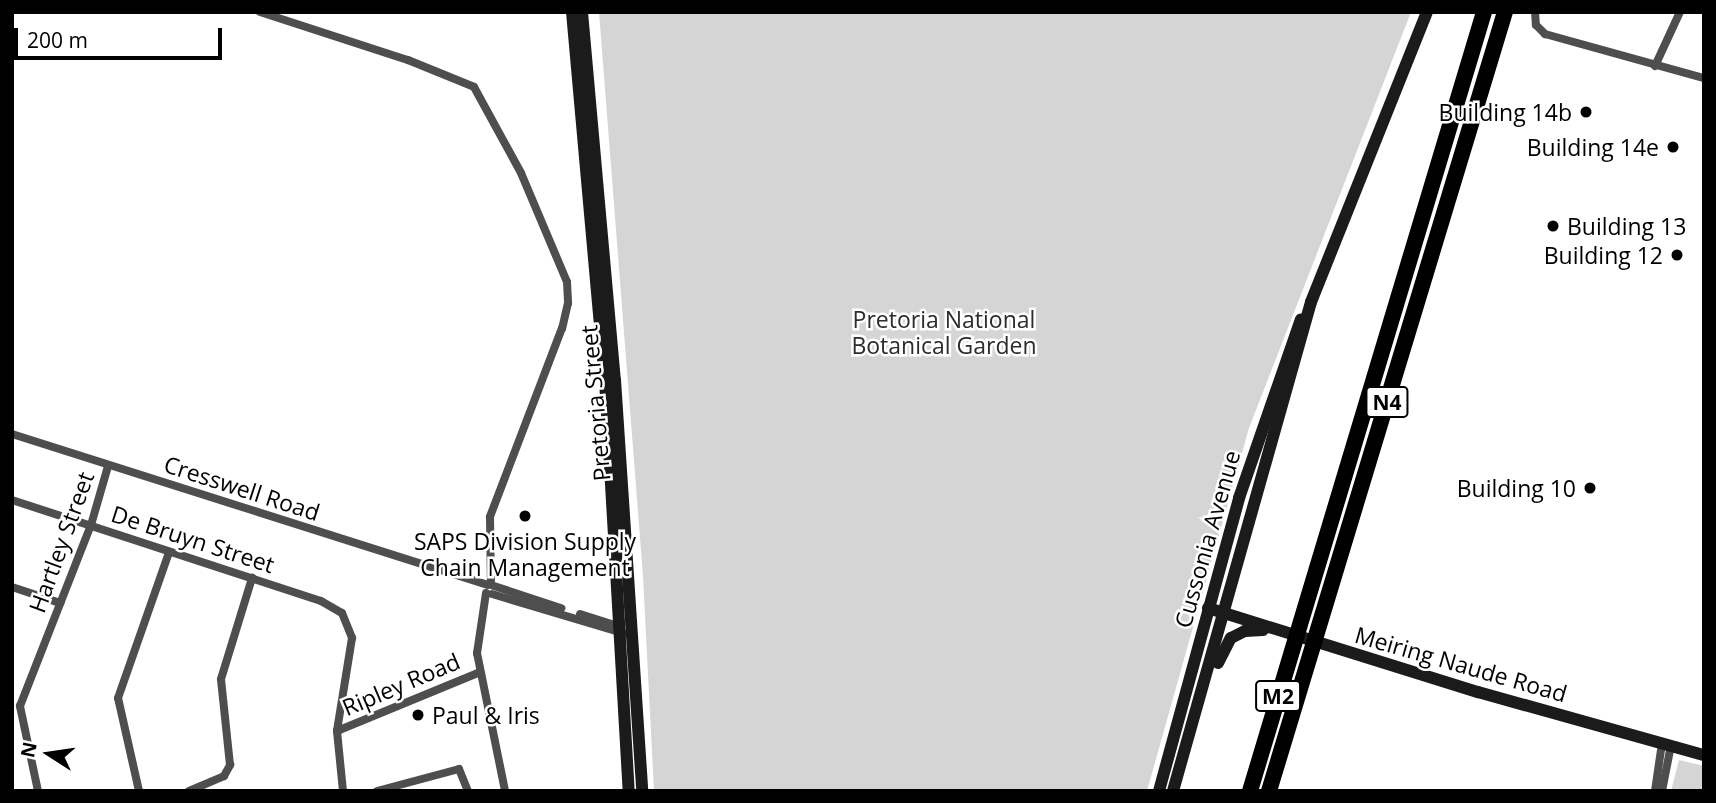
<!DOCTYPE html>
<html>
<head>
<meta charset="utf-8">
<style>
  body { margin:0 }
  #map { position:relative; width:1716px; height:803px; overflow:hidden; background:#fff; font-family:"Open Sans",sans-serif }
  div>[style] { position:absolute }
  .green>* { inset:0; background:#d5d5d5 }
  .street>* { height:8px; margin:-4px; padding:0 4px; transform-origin:4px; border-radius:4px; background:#4e4e4e }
  .secondary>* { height:12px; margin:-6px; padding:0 6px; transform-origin:6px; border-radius:6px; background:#1b1b1b }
  .highway>* { height:16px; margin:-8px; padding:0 8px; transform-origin:8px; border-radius:8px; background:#000 }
  .dots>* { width:19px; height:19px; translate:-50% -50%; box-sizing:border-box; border:4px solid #fff; border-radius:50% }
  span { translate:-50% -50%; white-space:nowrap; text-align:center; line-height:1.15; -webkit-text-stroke:5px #fff; paint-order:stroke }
  .shield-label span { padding:2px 5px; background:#fff; border:2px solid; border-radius:5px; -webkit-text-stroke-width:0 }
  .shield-label { font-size:21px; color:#000; font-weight:700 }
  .poi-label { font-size:23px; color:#000 }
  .right { translate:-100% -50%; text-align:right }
  .left { translate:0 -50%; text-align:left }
  .park-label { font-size:23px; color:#2c2c2c }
  .street-label { font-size:23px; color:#000 }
  .frame { position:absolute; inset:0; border:14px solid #000; pointer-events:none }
  .north { position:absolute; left:14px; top:719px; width:70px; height:70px; -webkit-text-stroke:5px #fff; paint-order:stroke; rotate:282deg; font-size:19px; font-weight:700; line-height:28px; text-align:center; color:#000 }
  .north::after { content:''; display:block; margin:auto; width:24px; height:32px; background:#000; clip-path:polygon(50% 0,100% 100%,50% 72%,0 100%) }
  .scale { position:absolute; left:14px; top:28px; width:208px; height:32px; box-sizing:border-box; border:4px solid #000; border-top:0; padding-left:9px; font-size:21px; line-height:24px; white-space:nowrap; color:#000; -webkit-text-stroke:5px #fff; paint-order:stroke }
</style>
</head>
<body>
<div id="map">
  <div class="green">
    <div style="clip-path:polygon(599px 12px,1411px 12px,1249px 428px,1147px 791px,654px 791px,643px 576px)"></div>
    <div style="clip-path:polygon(1679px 760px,1704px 766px,1704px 791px,1671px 791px)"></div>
  </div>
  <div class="street">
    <div style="left:260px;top:12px;width:156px;rotate:18deg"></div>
    <div style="left:408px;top:60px;width:71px;rotate:22.2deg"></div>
    <div style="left:474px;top:87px;width:98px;rotate:61.3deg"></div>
    <div style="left:521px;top:173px;width:118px;rotate:67.1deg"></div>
    <div style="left:567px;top:282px;width:21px;rotate:87deg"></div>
    <div style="left:568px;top:303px;width:26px;rotate:103deg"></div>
    <div style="left:562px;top:328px;width:202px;rotate:110.9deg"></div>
    <div style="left:490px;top:517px;width:68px;rotate:89.2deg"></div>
    <div style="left:1535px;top:12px;width:13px;rotate:86deg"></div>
    <div style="left:1536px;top:25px;width:13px;rotate:45deg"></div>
    <div style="left:1545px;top:34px;width:165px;rotate:15.5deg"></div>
    <div style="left:1655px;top:66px;width:60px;rotate:-65.2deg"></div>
    <div style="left:12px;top:434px;width:499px;rotate:17.6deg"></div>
    <div style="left:12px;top:500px;width:325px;rotate:18.1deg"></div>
    <div style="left:321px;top:601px;width:24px;rotate:30deg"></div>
    <div style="left:342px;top:613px;width:27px;rotate:68deg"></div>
    <div style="left:352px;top:638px;width:94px;rotate:99.2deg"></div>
    <div style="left:337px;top:731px;width:60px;rotate:84.3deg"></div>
    <div style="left:494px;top:586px;width:71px;rotate:18.2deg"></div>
    <div style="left:12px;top:587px;width:51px;rotate:18.4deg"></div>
    <div style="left:486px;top:593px;width:61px;rotate:98.5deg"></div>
    <div style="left:477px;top:653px;width:141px;rotate:78.5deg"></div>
    <div style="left:492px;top:594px;width:137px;rotate:16.6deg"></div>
    <div style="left:580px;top:614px;width:43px;rotate:17.6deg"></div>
    <div style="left:337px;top:731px;width:155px;rotate:-22.4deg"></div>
    <div style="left:38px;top:791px;width:87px;rotate:-102deg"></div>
    <div style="left:20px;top:706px;width:194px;rotate:-68.6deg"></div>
    <div style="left:91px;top:525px;width:61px;rotate:-73.9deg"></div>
    <div style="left:139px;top:791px;width:95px;rotate:-102.7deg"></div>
    <div style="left:118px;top:698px;width:155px;rotate:-70.7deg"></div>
    <div style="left:189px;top:791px;width:38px;rotate:-23deg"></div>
    <div style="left:224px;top:776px;width:13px;rotate:-61deg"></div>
    <div style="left:230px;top:765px;width:86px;rotate:-96deg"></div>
    <div style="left:221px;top:679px;width:106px;rotate:-72.9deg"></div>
    <div style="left:377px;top:791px;width:85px;rotate:-15deg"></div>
    <div style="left:459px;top:769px;width:24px;rotate:68deg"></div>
    <div style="left:1655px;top:791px;width:49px;rotate:-81.7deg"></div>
    <div style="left:1662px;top:791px;width:47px;rotate:-78.9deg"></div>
  </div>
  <div class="secondary">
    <div style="left:572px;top:12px;width:369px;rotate:84.9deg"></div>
    <div style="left:605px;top:380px;width:412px;rotate:86.7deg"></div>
    <div style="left:582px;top:12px;width:369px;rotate:84.9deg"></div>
    <div style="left:615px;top:380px;width:412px;rotate:86.2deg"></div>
    <div style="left:1208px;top:608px;width:283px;rotate:17.3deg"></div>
    <div style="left:1478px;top:692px;width:235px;rotate:15.6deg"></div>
    <div style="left:1218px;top:663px;width:28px;rotate:-63deg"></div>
    <div style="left:1231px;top:638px;width:16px;rotate:-27deg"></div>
    <div style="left:1245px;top:631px;width:18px;rotate:-3deg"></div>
    <div style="left:1159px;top:791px;width:304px;rotate:-74.7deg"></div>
    <div style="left:1239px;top:498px;width:189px;rotate:-70.9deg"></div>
    <div style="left:1173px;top:791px;width:508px;rotate:-74.24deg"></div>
    <div style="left:1311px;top:302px;width:312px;rotate:-68.2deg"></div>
  </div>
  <div class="highway">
    <div style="left:1250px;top:791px;width:813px;rotate:-73.28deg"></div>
    <div style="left:1269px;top:791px;width:814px;rotate:-73.15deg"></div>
  </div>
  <div class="dots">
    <div style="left:1586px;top:112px;background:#000"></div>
    <div style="left:1673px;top:147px;background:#000"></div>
    <div style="left:1553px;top:226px;background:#000"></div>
    <div style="left:1677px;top:255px;background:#000"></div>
    <div style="left:1590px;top:488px;background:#000"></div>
    <div style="left:525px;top:516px;background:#000"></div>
    <div style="left:418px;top:715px;background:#000"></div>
  </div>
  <div class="shield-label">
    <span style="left:1387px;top:402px">N4</span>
    <span style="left:1278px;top:696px">M2</span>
  </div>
  <div class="poi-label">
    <span class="right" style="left:1572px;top:112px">Building 14b</span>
    <span class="right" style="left:1659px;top:147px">Building 14e</span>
    <span class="left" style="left:1567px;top:226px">Building 13</span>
    <span class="right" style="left:1663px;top:255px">Building 12</span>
    <span class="right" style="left:1576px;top:488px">Building 10</span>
    <span style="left:525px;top:554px">SAPS Division Supply<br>Chain Management</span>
    <span class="left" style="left:432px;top:715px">Paul &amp; Iris</span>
  </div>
  <div class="park-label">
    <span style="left:944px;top:332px">Pretoria National<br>Botanical Garden</span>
  </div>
  <div class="street-label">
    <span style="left:595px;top:403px;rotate:-95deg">Pretoria Street</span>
    <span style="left:242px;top:488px;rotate:18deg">Cresswell Road</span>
    <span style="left:193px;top:539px;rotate:18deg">De Bruyn Street</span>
    <span style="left:1207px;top:539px;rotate:-74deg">Cussonia Avenue</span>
    <span style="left:61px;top:542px;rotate:-70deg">Hartley Street</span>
    <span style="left:1461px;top:664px;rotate:16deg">Meiring Naude Road</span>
    <span style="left:401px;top:684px;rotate:-23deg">Ripley Road</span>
  </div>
  <div class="frame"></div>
  <div class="north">N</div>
  <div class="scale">200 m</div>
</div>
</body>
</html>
